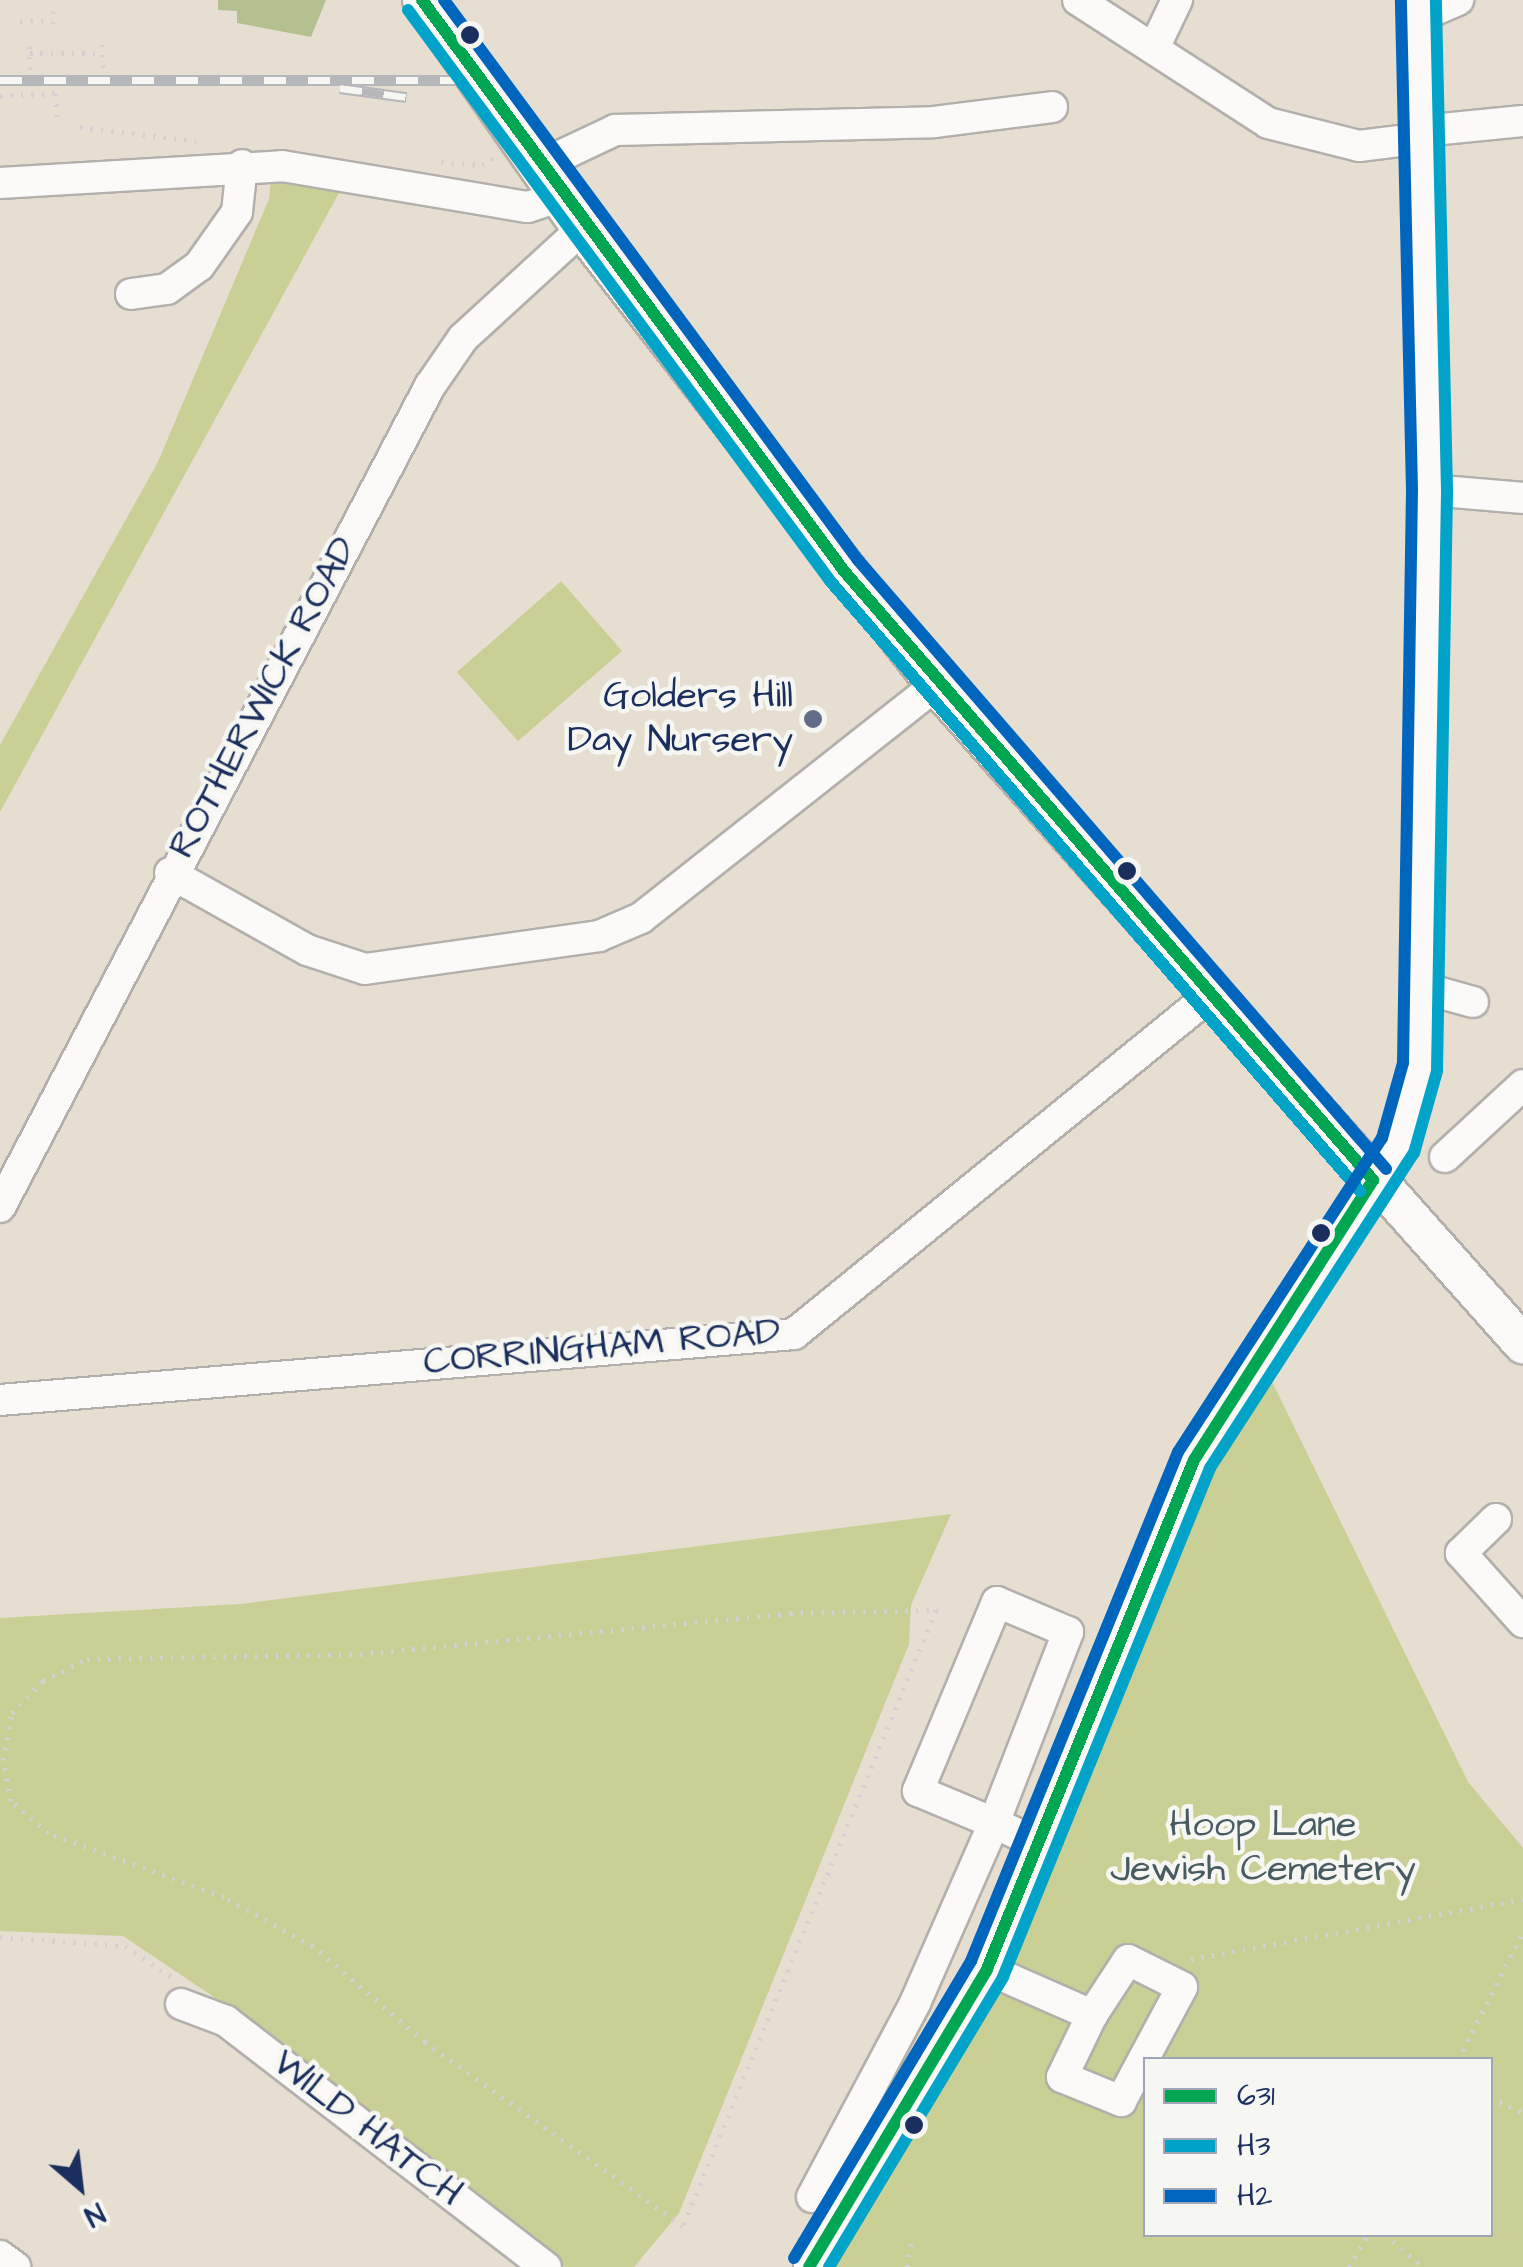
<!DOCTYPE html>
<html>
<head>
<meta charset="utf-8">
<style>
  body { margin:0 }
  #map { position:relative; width:1523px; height:2267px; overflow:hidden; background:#e6ded0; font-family:"Architects Daughter",sans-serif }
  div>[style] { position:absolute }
  .green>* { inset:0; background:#c9cf95 }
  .forest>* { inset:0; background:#b5c08f }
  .path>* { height:5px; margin-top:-2.5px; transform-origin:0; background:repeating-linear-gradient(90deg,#d3d2d1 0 2.5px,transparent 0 10.5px) }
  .roads { filter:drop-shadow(2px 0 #b3b0ac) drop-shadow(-2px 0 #b3b0ac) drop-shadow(0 2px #b3b0ac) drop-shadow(0 -2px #b3b0ac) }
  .minor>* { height:30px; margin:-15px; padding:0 15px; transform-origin:15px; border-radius:15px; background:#fbfaf8 }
  .major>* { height:38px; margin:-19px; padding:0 19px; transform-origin:19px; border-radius:19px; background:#fbfaf8 }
  .rail>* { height:11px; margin-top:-5.5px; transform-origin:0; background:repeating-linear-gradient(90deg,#f6f6f2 0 22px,#b6b7ba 0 44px); box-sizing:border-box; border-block:2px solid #b6b7ba }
  .bus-1>* { height:12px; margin:-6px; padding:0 6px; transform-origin:6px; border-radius:6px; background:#00a651 }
  .bus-2>* { height:12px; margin:-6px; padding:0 6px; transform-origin:6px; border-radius:6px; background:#01a3c8 }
  .bus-3>* { height:12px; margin:-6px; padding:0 6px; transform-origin:6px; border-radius:6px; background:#0065bd }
  .dots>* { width:28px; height:28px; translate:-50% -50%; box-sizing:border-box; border:5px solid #f6f6f2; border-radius:50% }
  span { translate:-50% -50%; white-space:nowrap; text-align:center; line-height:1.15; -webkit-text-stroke:9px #f6f6f2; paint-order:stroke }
  .poi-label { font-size:38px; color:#1b2f5e }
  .right { translate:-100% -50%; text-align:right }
  .street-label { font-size:38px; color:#1b2f5e }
  .park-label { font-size:38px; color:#485b60 }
  .legend { position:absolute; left:1143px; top:2057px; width:350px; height:180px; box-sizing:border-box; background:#f6f6f2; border:2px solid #9ea6b7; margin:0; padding:12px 18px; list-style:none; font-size:30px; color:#1b2f5e }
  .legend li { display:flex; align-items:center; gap:20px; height:50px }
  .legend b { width:50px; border:2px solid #9ea6b7 }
  .north { position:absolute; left:30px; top:2137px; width:100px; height:100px; -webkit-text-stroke:8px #f6f6f2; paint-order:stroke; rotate:152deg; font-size:28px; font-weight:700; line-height:40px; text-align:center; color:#1b2f5e }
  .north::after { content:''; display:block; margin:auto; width:35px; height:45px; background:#1b2f5e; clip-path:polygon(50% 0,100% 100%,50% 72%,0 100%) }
</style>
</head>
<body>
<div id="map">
  <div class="green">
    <div style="clip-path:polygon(273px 159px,351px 171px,0 812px,0 745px,158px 462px,269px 199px)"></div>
    <div style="clip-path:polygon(561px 581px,622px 651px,518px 741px,457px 672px)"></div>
    <div style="clip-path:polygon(evenodd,1259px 1355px,1468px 1782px,1523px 1848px,1523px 2267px,809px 2267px,987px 1969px,1067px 1767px,1259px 1355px,1146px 2060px,1490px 2060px,1490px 2234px,1146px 2234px,1146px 2060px)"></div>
    <div style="clip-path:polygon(951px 1514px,911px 1605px,909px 1644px,679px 2213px,634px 2267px,565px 2267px,263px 2030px,123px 1936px,0 1931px,0 1618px,241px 1604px)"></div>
  </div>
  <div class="forest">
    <div style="clip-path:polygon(218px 0,326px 0,311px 37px,237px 23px,237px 11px,218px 10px)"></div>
  </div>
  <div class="path">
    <div style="left:53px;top:11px;width:18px;rotate:90deg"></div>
    <div style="left:20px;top:21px;width:32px;rotate:-2deg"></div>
    <div style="left:102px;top:44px;width:26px;rotate:88deg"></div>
    <div style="left:29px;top:46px;width:25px;rotate:88deg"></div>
    <div style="left:30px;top:53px;width:73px"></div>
    <div style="left:55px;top:83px;width:36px;rotate:87deg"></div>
    <div style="left:0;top:96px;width:58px;rotate:-3deg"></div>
    <div style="left:80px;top:127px;width:117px;rotate:6.9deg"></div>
    <div style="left:441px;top:162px;width:41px;rotate:4.2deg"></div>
    <div style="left:482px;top:165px;width:17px;rotate:-33deg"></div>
    <div style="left:936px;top:1610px;width:666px;rotate:112.33deg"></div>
    <div style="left:683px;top:2226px;width:317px;rotate:-144.5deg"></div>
    <div style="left:425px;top:2042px;width:148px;rotate:-139.4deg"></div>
    <div style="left:313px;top:1946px;width:102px;rotate:-151.2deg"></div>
    <div style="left:224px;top:1897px;width:187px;rotate:-160deg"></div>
    <div style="left:48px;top:1833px;width:49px;rotate:-139.1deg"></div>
    <div style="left:11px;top:1801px;width:42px;rotate:-101deg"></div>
    <div style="left:3px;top:1760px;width:48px;rotate:-79.2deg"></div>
    <div style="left:12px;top:1713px;width:45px;rotate:-45.9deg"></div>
    <div style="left:43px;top:1681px;width:49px;rotate:-26.6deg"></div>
    <div style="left:87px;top:1659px;width:273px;rotate:-1deg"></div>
    <div style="left:360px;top:1654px;width:432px;rotate:-5.4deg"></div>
    <div style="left:790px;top:1613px;width:146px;rotate:-1.2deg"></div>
    <div style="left:936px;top:1610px;width:9px;rotate:21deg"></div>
    <div style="left:0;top:1937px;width:125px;rotate:4.1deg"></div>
    <div style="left:125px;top:1946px;width:61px;rotate:33.7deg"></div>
    <div style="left:1191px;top:1959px;width:337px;rotate:-10.2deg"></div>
    <div style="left:1458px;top:2060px;width:144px;rotate:-63.1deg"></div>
    <div style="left:1490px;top:2097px;width:37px;rotate:26deg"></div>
    <div style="left:1385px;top:2234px;width:50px;rotate:41deg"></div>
    <div style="left:907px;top:2267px;width:27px;rotate:-80deg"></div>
    <div style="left:1349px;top:2267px;width:39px;rotate:-59deg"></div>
  </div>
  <div class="roads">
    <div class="minor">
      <div style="left:1078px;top:0;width:226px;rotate:32.9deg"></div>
      <div style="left:1268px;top:123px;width:94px;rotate:14.2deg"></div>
      <div style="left:1359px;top:146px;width:64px;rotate:-7.1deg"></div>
      <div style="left:1416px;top:18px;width:46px;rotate:-23.2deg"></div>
      <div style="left:1156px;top:44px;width:49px;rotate:-64.5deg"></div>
      <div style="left:1422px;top:131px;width:101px;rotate:-5.7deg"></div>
      <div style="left:539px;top:166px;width:84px;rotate:-25.3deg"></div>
      <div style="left:615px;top:130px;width:319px;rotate:-1.4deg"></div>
      <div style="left:934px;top:122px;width:119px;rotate:-7.2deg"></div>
      <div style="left:0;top:183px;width:283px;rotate:-3.4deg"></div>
      <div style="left:282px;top:166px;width:249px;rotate:9.5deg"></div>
      <div style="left:528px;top:207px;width:33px;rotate:-18deg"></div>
      <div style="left:131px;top:294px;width:36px;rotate:-8deg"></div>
      <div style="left:167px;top:289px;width:39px;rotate:-36deg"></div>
      <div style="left:199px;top:266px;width:66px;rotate:-54.9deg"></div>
      <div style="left:237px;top:212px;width:47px;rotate:-83.9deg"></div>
      <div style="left:1430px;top:490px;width:93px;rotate:4.9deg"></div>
      <div style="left:170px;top:873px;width:157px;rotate:29.3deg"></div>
      <div style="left:307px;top:950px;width:61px;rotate:18.1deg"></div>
      <div style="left:365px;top:969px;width:236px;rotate:-8deg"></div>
      <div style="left:599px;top:936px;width:46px;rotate:-23.2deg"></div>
      <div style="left:641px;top:918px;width:376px;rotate:-38.3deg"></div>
      <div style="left:1419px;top:987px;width:56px;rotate:15.5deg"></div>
      <div style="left:1445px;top:1157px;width:106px;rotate:-42.7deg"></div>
      <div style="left:0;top:1207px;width:927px;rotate:-62.36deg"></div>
      <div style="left:430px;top:386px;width:58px;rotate:-55.5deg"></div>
      <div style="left:463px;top:338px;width:161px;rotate:-42.5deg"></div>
      <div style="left:0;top:1400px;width:797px;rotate:-4.75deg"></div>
      <div style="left:794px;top:1334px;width:534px;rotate:-39.15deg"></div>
      <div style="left:1496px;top:1519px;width:49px;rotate:135.8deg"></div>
      <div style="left:1461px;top:1553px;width:93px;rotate:48.1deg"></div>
      <div style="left:987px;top:1969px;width:115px;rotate:23.7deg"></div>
      <div style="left:1092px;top:2015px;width:69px;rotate:115.8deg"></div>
      <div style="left:1062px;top:2077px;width:64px;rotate:22.1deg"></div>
      <div style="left:1121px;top:2101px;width:129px;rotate:-61.8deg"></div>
      <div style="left:1182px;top:1987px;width:60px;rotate:-153.4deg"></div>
      <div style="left:1128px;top:1960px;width:66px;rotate:123.2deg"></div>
      <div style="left:181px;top:2004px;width:48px;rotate:20.7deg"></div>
      <div style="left:226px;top:2021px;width:404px;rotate:37.6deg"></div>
      <div style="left:812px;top:2197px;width:220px;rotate:-62deg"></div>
      <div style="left:915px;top:2003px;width:197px;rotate:-66.3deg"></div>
      <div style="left:994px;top:1823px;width:205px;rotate:-68.8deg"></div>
      <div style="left:1068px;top:1632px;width:77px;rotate:-157.1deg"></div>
      <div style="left:997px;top:1602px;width:205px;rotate:112.7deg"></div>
      <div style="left:918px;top:1791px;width:82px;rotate:22.8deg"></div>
      <div style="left:994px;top:1823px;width:50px;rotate:25deg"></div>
      <div style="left:0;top:2256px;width:19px;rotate:36deg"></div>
      <div style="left:809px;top:2267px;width:347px;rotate:-59.1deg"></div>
      <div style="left:987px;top:1969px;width:549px;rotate:-67.87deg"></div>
      <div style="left:1194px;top:1460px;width:375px;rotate:-57.1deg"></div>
      <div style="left:1398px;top:1145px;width:82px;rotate:-74.4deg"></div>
      <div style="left:1420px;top:1066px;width:576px;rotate:-89.01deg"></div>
      <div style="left:1430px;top:490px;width:490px;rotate:-91.4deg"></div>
    </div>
    <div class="major">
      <div style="left:422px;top:0;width:279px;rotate:55.1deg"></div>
      <div style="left:582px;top:229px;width:577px;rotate:52.18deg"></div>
      <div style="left:936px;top:685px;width:883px;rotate:48.31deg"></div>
    </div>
  </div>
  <div class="rail">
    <div style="left:0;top:80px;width:455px"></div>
    <div style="left:340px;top:88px;width:67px;rotate:7.8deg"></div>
  </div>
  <div class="bus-1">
    <div style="left:422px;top:0;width:710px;rotate:53.53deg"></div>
    <div style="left:844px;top:571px;width:807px;rotate:49.02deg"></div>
    <div style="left:809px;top:2267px;width:347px;rotate:-59.1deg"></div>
    <div style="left:987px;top:1969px;width:549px;rotate:-67.87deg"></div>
    <div style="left:1194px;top:1460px;width:332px;rotate:-57.4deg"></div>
  </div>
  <div class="bus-2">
    <div style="left:408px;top:10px;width:711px;rotate:53.52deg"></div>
    <div style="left:831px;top:582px;width:807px;rotate:49.02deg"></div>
    <div style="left:829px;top:2267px;width:338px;rotate:-59deg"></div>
    <div style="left:1003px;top:1977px;width:549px;rotate:-67.87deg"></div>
    <div style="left:1210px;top:1468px;width:375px;rotate:-57.1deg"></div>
    <div style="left:1414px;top:1153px;width:85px;rotate:-74.3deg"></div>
    <div style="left:1437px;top:1071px;width:581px;rotate:-89.01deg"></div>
    <div style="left:1447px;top:490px;width:490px;rotate:-91.3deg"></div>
  </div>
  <div class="bus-3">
    <div style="left:444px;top:0;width:696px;rotate:53.53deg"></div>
    <div style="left:858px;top:560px;width:806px;rotate:49.07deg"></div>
    <div style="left:794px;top:2258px;width:346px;rotate:-59.2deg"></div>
    <div style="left:971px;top:1961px;width:549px;rotate:-67.87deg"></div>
    <div style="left:1178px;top:1452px;width:374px;rotate:-57deg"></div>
    <div style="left:1382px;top:1138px;width:78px;rotate:-74.4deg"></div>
    <div style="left:1403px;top:1063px;width:573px;rotate:-89.1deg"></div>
    <div style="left:1412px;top:490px;width:490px;rotate:-91.3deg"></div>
  </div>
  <div class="dots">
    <div style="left:470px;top:35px;background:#1b2f5e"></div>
    <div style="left:813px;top:719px;background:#626c86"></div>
    <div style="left:1127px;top:871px;background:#1b2f5e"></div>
    <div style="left:1321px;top:1233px;background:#1b2f5e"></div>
    <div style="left:914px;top:2125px;background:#1b2f5e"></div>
  </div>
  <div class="poi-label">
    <span class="right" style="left:793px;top:719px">Golders Hill<br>Day Nursery</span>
  </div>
  <div class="street-label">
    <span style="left:264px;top:698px;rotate:-62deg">ROTHERWICK ROAD</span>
    <span style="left:602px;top:1348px;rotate:-5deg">CORRINGHAM ROAD</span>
    <span style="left:367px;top:2129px;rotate:38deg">WILD HATCH</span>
  </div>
  <div class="park-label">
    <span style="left:1263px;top:1848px">Hoop Lane<br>Jewish Cemetery</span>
  </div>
  <ul class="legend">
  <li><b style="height:12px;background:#00a651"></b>631</li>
  <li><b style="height:12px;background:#01a3c8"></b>H3</li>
  <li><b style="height:12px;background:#0065bd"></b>H2</li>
  </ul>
  <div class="north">N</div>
</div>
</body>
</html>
